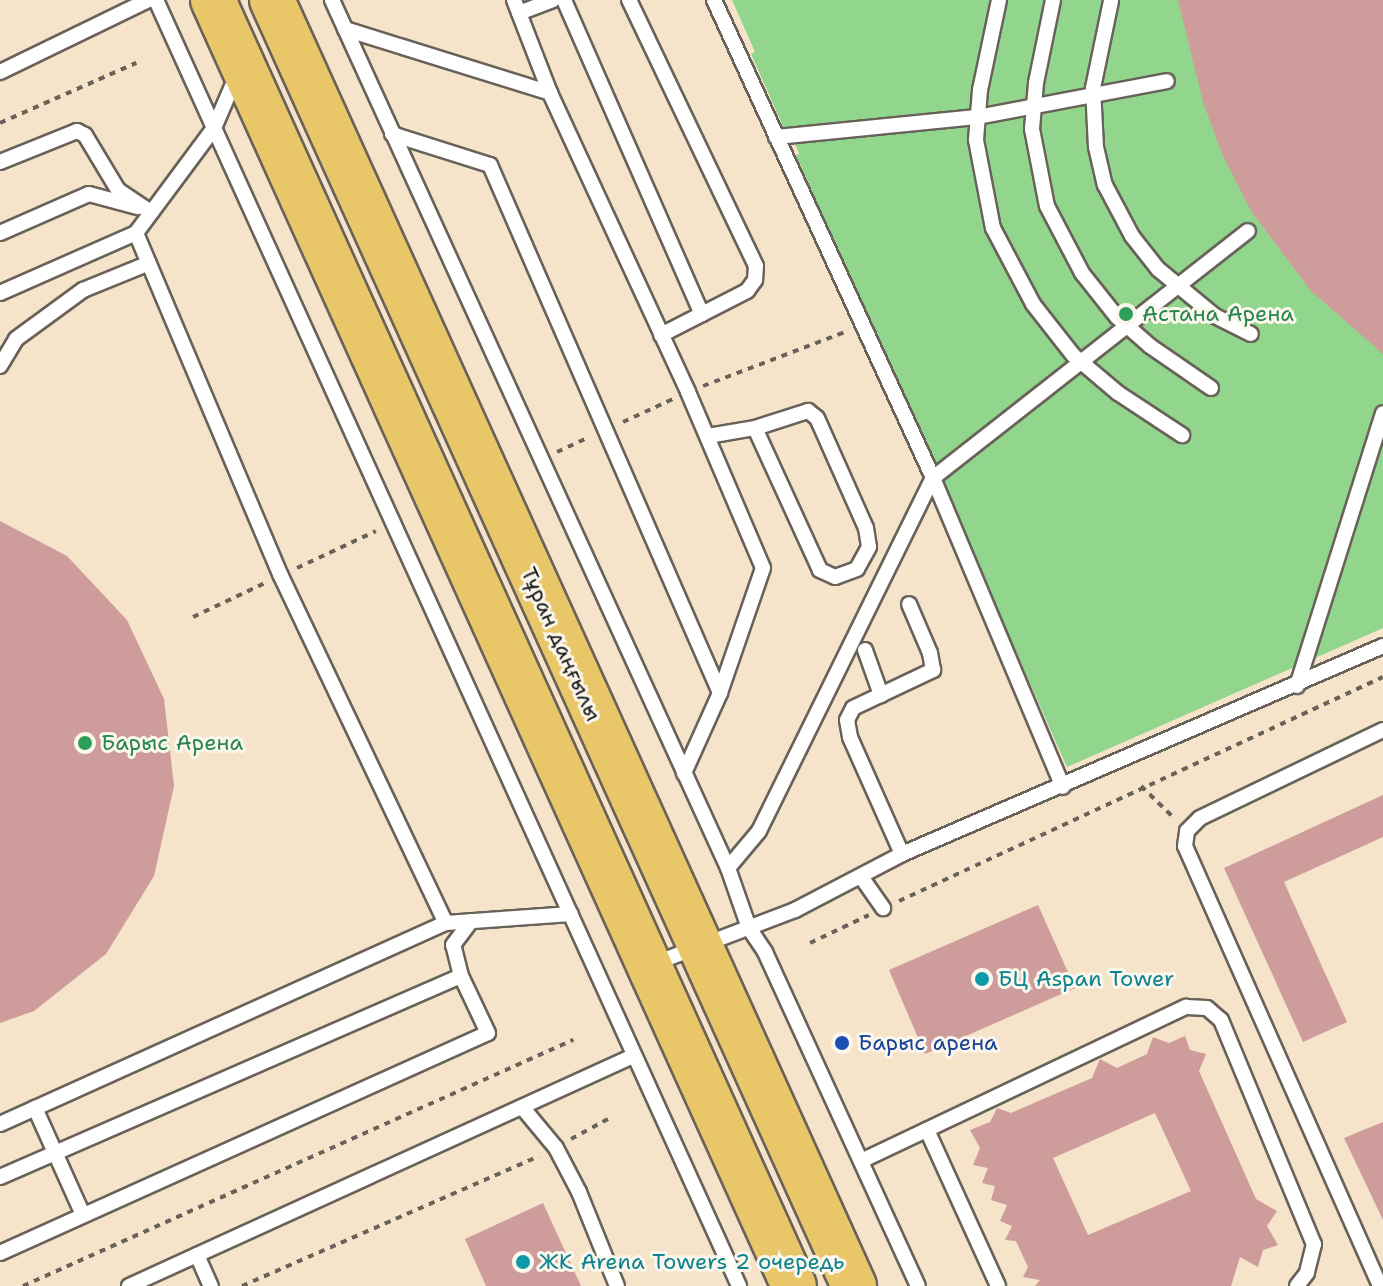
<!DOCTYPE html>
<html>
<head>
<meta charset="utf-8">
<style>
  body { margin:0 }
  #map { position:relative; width:1383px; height:1286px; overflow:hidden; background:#f5e3ca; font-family:"Shantell Sans",sans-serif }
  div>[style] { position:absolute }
  .green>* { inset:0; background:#92d58d }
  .building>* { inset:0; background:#ce9c9a }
  .path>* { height:4px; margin-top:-2px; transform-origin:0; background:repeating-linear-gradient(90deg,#686259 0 6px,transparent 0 12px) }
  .roads { filter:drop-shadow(2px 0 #686259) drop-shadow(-2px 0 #686259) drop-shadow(0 2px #686259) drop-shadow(0 -2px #686259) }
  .lane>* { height:14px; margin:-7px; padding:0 7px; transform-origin:7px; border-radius:7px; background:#fff }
  .primary>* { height:44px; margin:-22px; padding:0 22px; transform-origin:22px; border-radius:22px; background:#e9c769 }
  .dots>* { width:22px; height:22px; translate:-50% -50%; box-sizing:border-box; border:4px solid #fbf7ec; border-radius:50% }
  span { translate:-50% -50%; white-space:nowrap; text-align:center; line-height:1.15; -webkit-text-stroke:6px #fbf7ec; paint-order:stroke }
  .leisure-label { font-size:22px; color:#27864d }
  .left { translate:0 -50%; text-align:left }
  .street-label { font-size:22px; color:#1c1c1c }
  .culture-label { font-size:22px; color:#0d838f }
  .transit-label { font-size:22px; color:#164399 }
</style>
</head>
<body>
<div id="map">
  <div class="green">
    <div style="clip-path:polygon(732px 0,1383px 0,1383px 628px,1067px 767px,796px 155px,799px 154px,791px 133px,786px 133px,751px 54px,755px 52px)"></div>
  </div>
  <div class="building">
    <div style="clip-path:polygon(1178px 0,1383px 0,1383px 354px,1310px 290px,1251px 211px,1222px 154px,1203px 102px)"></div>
    <div style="clip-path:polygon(0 521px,67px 556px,127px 620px,164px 699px,174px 786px,154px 876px,106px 954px,34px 1011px,0 1023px)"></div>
    <div style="clip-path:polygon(1383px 795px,1383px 837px,1284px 882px,1347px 1022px,1303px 1042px,1224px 868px)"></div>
    <div style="clip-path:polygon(1038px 905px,1075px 988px,925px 1054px,889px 970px)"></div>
    <div style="clip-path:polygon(evenodd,1185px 1036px,1190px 1050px,1206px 1054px,1199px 1071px,1256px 1199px,1277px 1211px,1267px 1226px,1278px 1245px,1263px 1250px,1258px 1267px,1240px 1257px,1231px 1286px,1035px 1286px,1040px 1280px,1023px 1277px,1028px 1267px,1016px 1241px,1005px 1240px,1012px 1226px,1000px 1221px,1007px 1205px,991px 1200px,995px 1186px,982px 1183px,988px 1168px,973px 1165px,980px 1148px,970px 1130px,990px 1122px,997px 1108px,1011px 1113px,1092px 1078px,1100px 1059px,1117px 1068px,1147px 1054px,1153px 1037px,1169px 1043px,1185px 1036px,1155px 1113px,1191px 1191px,1088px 1235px,1053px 1158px,1155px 1113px)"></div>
    <div style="clip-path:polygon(1383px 1122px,1383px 1220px,1344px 1138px)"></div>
    <div style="clip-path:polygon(543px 1203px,581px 1286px,486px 1286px,465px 1239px)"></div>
  </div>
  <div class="path">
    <div style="left:0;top:123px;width:149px;rotate:-23.8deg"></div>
    <div style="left:703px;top:386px;width:155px;rotate:-20.8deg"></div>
    <div style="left:623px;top:422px;width:55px;rotate:-24.7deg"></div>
    <div style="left:557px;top:452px;width:35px;rotate:-25deg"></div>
    <div style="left:297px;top:568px;width:87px;rotate:-25.1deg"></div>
    <div style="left:193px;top:617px;width:82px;rotate:-25.3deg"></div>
    <div style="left:1141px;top:786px;width:46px;rotate:44.1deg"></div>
    <div style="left:899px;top:901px;width:533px;rotate:-24.84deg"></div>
    <div style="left:810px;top:943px;width:65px;rotate:-25.4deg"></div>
    <div style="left:571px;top:1139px;width:42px;rotate:-28.4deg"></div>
    <div style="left:23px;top:1286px;width:603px;rotate:-24.1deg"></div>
    <div style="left:242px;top:1286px;width:324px;rotate:-23.6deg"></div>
  </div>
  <div class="roads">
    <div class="lane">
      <div style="left:156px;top:0;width:1412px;rotate:65.61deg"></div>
      <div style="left:332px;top:0;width:954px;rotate:65.48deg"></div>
      <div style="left:728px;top:868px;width:64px;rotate:70.7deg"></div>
      <div style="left:749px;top:928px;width:29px;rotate:56deg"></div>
      <div style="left:765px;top:952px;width:367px;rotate:65.4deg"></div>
      <div style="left:514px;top:0;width:100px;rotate:68.8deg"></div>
      <div style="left:550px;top:93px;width:329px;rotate:65.2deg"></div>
      <div style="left:688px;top:392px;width:191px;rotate:66.9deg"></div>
      <div style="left:763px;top:568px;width:132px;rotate:109deg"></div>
      <div style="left:564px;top:0;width:343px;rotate:66.3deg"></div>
      <div style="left:702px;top:314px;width:51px;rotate:-27.1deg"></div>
      <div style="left:747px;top:291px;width:14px;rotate:-54deg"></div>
      <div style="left:755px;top:280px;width:14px;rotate:-86deg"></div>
      <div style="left:756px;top:266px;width:295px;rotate:-115.5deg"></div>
      <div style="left:714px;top:0;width:526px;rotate:65.38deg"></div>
      <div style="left:933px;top:478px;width:335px;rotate:67.2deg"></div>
      <div style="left:999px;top:0;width:92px;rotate:101.9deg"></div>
      <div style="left:980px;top:90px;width:50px;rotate:94.6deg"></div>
      <div style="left:976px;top:140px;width:90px;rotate:79.1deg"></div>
      <div style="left:993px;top:228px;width:86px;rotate:62.2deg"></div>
      <div style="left:1033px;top:304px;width:65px;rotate:51.9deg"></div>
      <div style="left:1073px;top:355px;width:59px;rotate:40.2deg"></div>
      <div style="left:1118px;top:393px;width:77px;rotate:33.3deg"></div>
      <div style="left:1053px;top:0;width:85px;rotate:101.6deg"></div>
      <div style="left:1036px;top:83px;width:46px;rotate:95deg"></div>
      <div style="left:1032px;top:129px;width:78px;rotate:79deg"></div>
      <div style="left:1047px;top:206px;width:76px;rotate:62.4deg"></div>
      <div style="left:1082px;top:273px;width:56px;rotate:51.5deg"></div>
      <div style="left:1117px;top:317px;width:44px;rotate:41.3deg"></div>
      <div style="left:1150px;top:346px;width:74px;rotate:34.5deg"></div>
      <div style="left:1111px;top:1px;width:89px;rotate:101.7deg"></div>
      <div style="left:1093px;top:88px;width:59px;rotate:87.1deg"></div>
      <div style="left:1096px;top:147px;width:39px;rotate:77deg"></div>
      <div style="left:1105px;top:185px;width:58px;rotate:62.1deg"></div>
      <div style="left:1132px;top:236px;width:42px;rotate:51.8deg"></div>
      <div style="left:1158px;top:269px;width:74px;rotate:39.5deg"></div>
      <div style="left:1215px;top:316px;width:40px;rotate:26.6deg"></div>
      <div style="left:519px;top:13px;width:36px;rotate:-21deg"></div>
      <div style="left:345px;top:29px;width:215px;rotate:17.3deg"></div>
      <div style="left:0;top:72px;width:165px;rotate:-25.9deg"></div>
      <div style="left:236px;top:77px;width:56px;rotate:113.3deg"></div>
      <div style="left:214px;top:128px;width:131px;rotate:126.6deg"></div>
      <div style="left:136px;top:233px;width:372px;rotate:67.1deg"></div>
      <div style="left:281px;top:576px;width:384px;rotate:64.6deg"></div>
      <div style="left:446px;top:923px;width:125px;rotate:-4.1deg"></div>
      <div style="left:392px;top:134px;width:103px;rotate:17.6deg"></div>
      <div style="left:490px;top:165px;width:576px;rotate:66.46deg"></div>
      <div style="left:720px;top:693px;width:88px;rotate:114.2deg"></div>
      <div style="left:776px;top:137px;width:202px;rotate:-5.7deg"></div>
      <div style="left:977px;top:117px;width:193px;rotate:-10.7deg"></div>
      <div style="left:0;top:162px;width:83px;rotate:-21.9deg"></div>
      <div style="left:77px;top:131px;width:9px;rotate:27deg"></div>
      <div style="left:85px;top:135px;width:64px;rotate:59deg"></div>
      <div style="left:118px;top:190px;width:40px;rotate:34deg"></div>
      <div style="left:0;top:233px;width:97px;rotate:-23.7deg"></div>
      <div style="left:89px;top:194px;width:50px;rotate:15.2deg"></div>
      <div style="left:0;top:293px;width:149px;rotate:-23.8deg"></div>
      <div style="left:661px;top:335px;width:46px;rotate:-27.1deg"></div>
      <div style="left:0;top:366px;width:31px;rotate:-59deg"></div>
      <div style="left:16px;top:339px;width:83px;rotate:-36.2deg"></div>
      <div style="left:83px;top:290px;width:71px;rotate:-22.2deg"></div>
      <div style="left:708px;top:436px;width:48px;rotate:-9.7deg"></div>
      <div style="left:755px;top:428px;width:56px;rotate:-17.8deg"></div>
      <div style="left:808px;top:411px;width:11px;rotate:38deg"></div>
      <div style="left:817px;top:418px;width:120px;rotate:66deg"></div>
      <div style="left:866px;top:528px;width:19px;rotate:81deg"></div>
      <div style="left:869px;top:547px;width:25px;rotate:119deg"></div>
      <div style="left:857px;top:569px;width:23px;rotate:160deg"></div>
      <div style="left:835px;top:577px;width:17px;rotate:-155deg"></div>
      <div style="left:820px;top:570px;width:156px;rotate:-114.6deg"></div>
      <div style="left:865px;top:650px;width:48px;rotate:70.4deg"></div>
      <div style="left:1297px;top:686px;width:286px;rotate:-72.5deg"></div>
      <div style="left:902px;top:854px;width:128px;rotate:-114deg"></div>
      <div style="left:850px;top:737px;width:17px;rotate:-100deg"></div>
      <div style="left:847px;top:720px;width:13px;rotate:-63deg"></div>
      <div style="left:853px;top:708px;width:89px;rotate:-25.4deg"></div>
      <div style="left:933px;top:670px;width:17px;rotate:-100deg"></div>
      <div style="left:930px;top:653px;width:53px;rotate:-113.2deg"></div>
      <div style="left:728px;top:868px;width:48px;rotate:-50deg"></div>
      <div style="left:759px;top:831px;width:394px;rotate:-63.8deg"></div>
      <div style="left:933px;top:478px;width:400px;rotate:-38.1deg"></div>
      <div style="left:862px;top:878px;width:37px;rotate:55deg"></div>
      <div style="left:653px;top:964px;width:152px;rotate:-20.8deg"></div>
      <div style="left:795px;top:910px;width:121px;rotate:-27.6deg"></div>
      <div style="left:902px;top:854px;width:524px;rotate:-23.39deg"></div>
      <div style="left:522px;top:1107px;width:53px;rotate:50.3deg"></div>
      <div style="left:556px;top:1148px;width:50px;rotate:62.4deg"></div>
      <div style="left:579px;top:1192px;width:101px;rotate:68deg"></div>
      <div style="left:35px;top:1108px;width:117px;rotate:65.8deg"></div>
      <div style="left:0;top:1124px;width:489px;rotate:-24.3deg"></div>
      <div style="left:927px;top:1130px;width:171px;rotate:65.5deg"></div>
      <div style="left:861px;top:1161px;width:360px;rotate:-25.4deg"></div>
      <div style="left:1186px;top:1007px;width:21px;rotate:3deg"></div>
      <div style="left:1207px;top:1008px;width:18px;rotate:41deg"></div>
      <div style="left:1221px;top:1020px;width:243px;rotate:67.5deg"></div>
      <div style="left:1314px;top:1244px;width:30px;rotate:104deg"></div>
      <div style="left:1307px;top:1273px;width:16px;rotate:128deg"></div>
      <div style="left:0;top:1177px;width:503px;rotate:-23.56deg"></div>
      <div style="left:0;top:1253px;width:535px;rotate:-24.27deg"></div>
      <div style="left:488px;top:1033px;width:63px;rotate:-115.3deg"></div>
      <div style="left:461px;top:976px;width:32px;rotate:-104deg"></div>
      <div style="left:453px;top:945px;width:30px;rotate:-53deg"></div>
      <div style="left:197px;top:1255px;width:34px;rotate:66deg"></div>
      <div style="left:129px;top:1286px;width:554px;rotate:-24.53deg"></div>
      <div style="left:1380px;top:1286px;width:481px;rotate:-113.9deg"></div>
      <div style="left:1185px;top:846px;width:15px;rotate:-82deg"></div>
      <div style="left:1187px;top:831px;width:18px;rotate:-45deg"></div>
      <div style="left:1200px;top:818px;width:203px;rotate:-25.7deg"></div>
    </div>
    <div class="primary">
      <div style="left:213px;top:0;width:1411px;rotate:65.69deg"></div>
      <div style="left:272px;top:0;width:1412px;rotate:65.65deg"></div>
    </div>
  </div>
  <div class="dots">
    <div style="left:1126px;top:314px;background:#2e9e5b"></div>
    <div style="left:85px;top:743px;background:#2e9e5b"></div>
    <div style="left:982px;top:979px;background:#0f9aa8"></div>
    <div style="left:842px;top:1043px;background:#1a4fb4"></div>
    <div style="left:523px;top:1262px;background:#0f9aa8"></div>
  </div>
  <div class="leisure-label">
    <span class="left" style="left:1142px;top:314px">Астана Арена</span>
    <span class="left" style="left:101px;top:743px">Барыс Арена</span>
  </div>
  <div class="street-label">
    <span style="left:561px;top:644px;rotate:66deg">Тұран даңғылы</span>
  </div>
  <div class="culture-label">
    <span class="left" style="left:998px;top:979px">БЦ Aspan Tower</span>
    <span class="left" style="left:539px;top:1262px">ЖК Arena Towers 2 очередь</span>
  </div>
  <div class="transit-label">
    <span class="left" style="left:858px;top:1043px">Барыс арена</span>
  </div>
</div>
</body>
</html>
